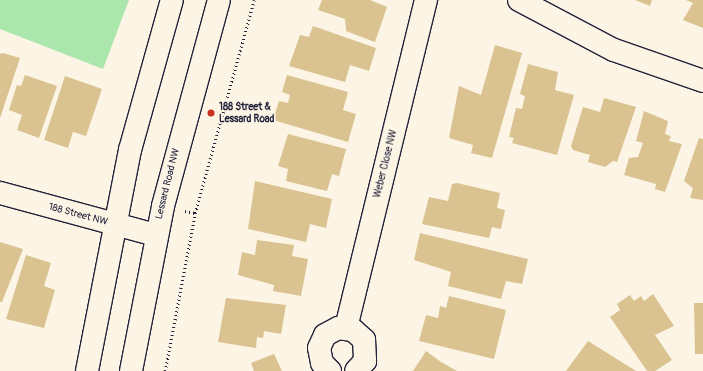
<!DOCTYPE html>
<html>
<head>
<meta charset="utf-8">
<style>
  body { margin:0 }
  #map { position:relative; width:703px; height:371px; overflow:hidden; background:#fcf5e5; font-family:Pangolin,sans-serif }
  div>[style] { position:absolute }
  .green>* { inset:0; background:#abe6ac }
  .building>* { inset:0; background:#dac291 }
  .path>* { height:2.5px; margin-top:-1.25px; transform-origin:0; background:repeating-linear-gradient(90deg,#22223b 0 1px,transparent 0 4px) }
  .roads { filter:drop-shadow(1px 0 #22223b) drop-shadow(-1px 0 #22223b) drop-shadow(0 1px #22223b) drop-shadow(0 -1px #22223b) }
  .minor>* { height:22px; margin:-11px; padding:0 11px; transform-origin:11px; border-radius:11px; background:#fcf5e5 }
  .major>* { height:22px; margin:-11px; padding:0 11px; transform-origin:11px; border-radius:11px; background:#fcf5e5 }
  .dots>* { width:11px; height:11px; translate:-50% -50%; box-sizing:border-box; border:2px solid #fcf5e5; border-radius:50% }
  span { translate:-50% -50%; white-space:nowrap; text-align:center; line-height:1.15; -webkit-text-stroke:3.5px #fcf5e5; paint-order:stroke }
  .poi-label { font-size:10px; color:#22223b; font-weight:700 }
  .left { translate:0 -50%; text-align:left }
  .street-label { font-size:10px; color:#22223b }
</style>
</head>
<body>
<div id="map">
  <div class="green">
    <div style="clip-path:polygon(0 0,129px 0,103px 69px,0 29px)"></div>
  </div>
  <div class="building">
    <div style="clip-path:polygon(322px 0,370px 0,387px 7px,375px 42px,346px 31px,345px 19px,318px 10px)"></div>
    <div style="clip-path:polygon(635px 0,652px 0,650px 6px)"></div>
    <div style="clip-path:polygon(686px 0,703px 0,703px 28px,683px 20px,693px 3px)"></div>
    <div style="clip-path:polygon(313px 26px,376px 48px,369px 71px,350px 65px,345px 82px,289px 66px,300px 35px,309px 37px)"></div>
    <div style="clip-path:polygon(495px 45px,522px 53px,492px 158px,471px 153px,473px 145px,449px 138px,459px 86px,481px 95px)"></div>
    <div style="clip-path:polygon(3px 53px,20px 58px,0 118px,0 54px)"></div>
    <div style="clip-path:polygon(528px 64px,558px 72px,555px 90px,574px 95px,557px 155px,512px 143px,514px 138px,509px 137px,516px 108px,522px 109px,525px 96px,520px 94px)"></div>
    <div style="clip-path:polygon(25px 75px,57px 86px,39px 138px,17px 130px,22px 115px,9px 110px,17px 85px,21px 86px)"></div>
    <div style="clip-path:polygon(287px 75px,348px 92px,343px 110px,356px 114px,348px 142px,273px 120px,279px 101px,288px 103px,290px 95px,282px 92px)"></div>
    <div style="clip-path:polygon(65px 76px,102px 89px,86px 136px,73px 132px,68px 148px,44px 140px)"></div>
    <div style="clip-path:polygon(604px 98px,636px 107px,617px 162px,613px 161px,605px 167px,588px 162px,590px 155px,573px 150px,571px 146px,583px 107px,600px 112px)"></div>
    <div style="clip-path:polygon(644px 111px,668px 121px,665px 134px,671px 136px,669px 141px,682px 144px,665px 192px,655px 189px,656px 184px,624px 175px,629px 158px,638px 157px,643px 143px,636px 141px)"></div>
    <div style="clip-path:polygon(288px 134px,346px 149px,339px 176px,332px 174px,327px 191px,286px 181px,288px 169px,278px 166px)"></div>
    <div style="clip-path:polygon(699px 138px,703px 139px,703px 200px,690px 198px,693px 188px,684px 181px)"></div>
    <div style="clip-path:polygon(255px 181px,332px 199px,326px 228px,310px 224px,306px 242px,248px 229px)"></div>
    <div style="clip-path:polygon(457px 183px,500px 193px,497px 208px,505px 210px,501px 229px,492px 227px,489px 238px,422px 224px,429px 197px,448px 201px,452px 184px)"></div>
    <div style="clip-path:polygon(420px 233px,528px 259px,522px 284px,506px 281px,501px 299px,448px 286px,451px 272px,414px 260px)"></div>
    <div style="clip-path:polygon(257px 240px,294px 245px,292px 256px,308px 259px,301px 296px,273px 291px,274px 285px,238px 275px,242px 252px,255px 255px)"></div>
    <div style="clip-path:polygon(0 242px,23px 249px,2px 302px,0 302px)"></div>
    <div style="clip-path:polygon(26px 255px,51px 263px,44px 286px,55px 290px,44px 328px,6px 319px)"></div>
    <div style="clip-path:polygon(653px 294px,674px 326px,655px 335px,672px 360px,655px 371px,647px 371px,610px 317px,620px 310px,617px 304px,630px 295px,634px 301px,641px 296px,644px 301px)"></div>
    <div style="clip-path:polygon(449px 296px,506px 310px,494px 359px,419px 341px,426px 315px,438px 318px,440px 306px,446px 308px)"></div>
    <div style="clip-path:polygon(226px 298px,286px 305px,281px 334px,264px 331px,263px 338px,257px 337px,256px 348px,218px 342px)"></div>
    <div style="clip-path:polygon(694px 303px,703px 303px,703px 354px,695px 354px)"></div>
    <div style="clip-path:polygon(588px 341px,636px 371px,566px 371px)"></div>
    <div style="clip-path:polygon(426px 351px,441px 362px,457px 371px,413px 371px)"></div>
    <div style="clip-path:polygon(274px 354px,282px 371px,254px 371px,251px 363px)"></div>
  </div>
  <div class="path">
    <div style="left:185px;top:211px;width:10px;rotate:11deg"></div>
    <div style="left:165px;top:371px;width:161px;rotate:-79.2deg"></div>
    <div style="left:195px;top:213px;width:221px;rotate:-74.5deg"></div>
  </div>
  <div class="roads">
    <div class="minor">
      <div style="left:519px;top:0;width:107px;rotate:27.8deg"></div>
      <div style="left:614px;top:50px;width:94px;rotate:19.2deg"></div>
      <div style="left:0;top:193px;width:162px;rotate:15.1deg"></div>
      <div style="left:346px;top:328px;width:338px;rotate:-76.3deg"></div>
      <div style="left:330px;top:371px;width:11px;rotate:-135deg"></div>
      <div style="left:322px;top:363px;width:15px;rotate:-101deg"></div>
      <div style="left:319px;top:348px;width:14px;rotate:-65deg"></div>
      <div style="left:325px;top:335px;width:15px;rotate:-28deg"></div>
      <div style="left:338px;top:328px;width:15px;rotate:8deg"></div>
      <div style="left:353px;top:330px;width:15px;rotate:42deg"></div>
      <div style="left:364px;top:340px;width:21px;rotate:87deg"></div>
      <div style="left:365px;top:361px;width:13px;rotate:132deg"></div>
    </div>
    <div class="major">
      <div style="left:87px;top:371px;width:225px;rotate:-79deg"></div>
      <div style="left:130px;top:150px;width:156px;rotate:-74.4deg"></div>
      <div style="left:131px;top:371px;width:168px;rotate:-79deg"></div>
      <div style="left:163px;top:206px;width:213px;rotate:-74.8deg"></div>
    </div>
  </div>
  <div class="dots">
    <div style="left:211px;top:113px;background:#c8321e"></div>
  </div>
  <div class="poi-label">
    <span class="left" style="left:219px;top:113px">188 Street &amp;<br>Lessard Road</span>
  </div>
  <div class="street-label">
    <span style="left:386px;top:164px;rotate:-76deg">Weber Close NW</span>
    <span style="left:168px;top:184px;rotate:-76deg">Lessard Road NW</span>
    <span style="left:78px;top:215px;rotate:15deg">188 Street NW</span>
  </div>
</div>
</body>
</html>
